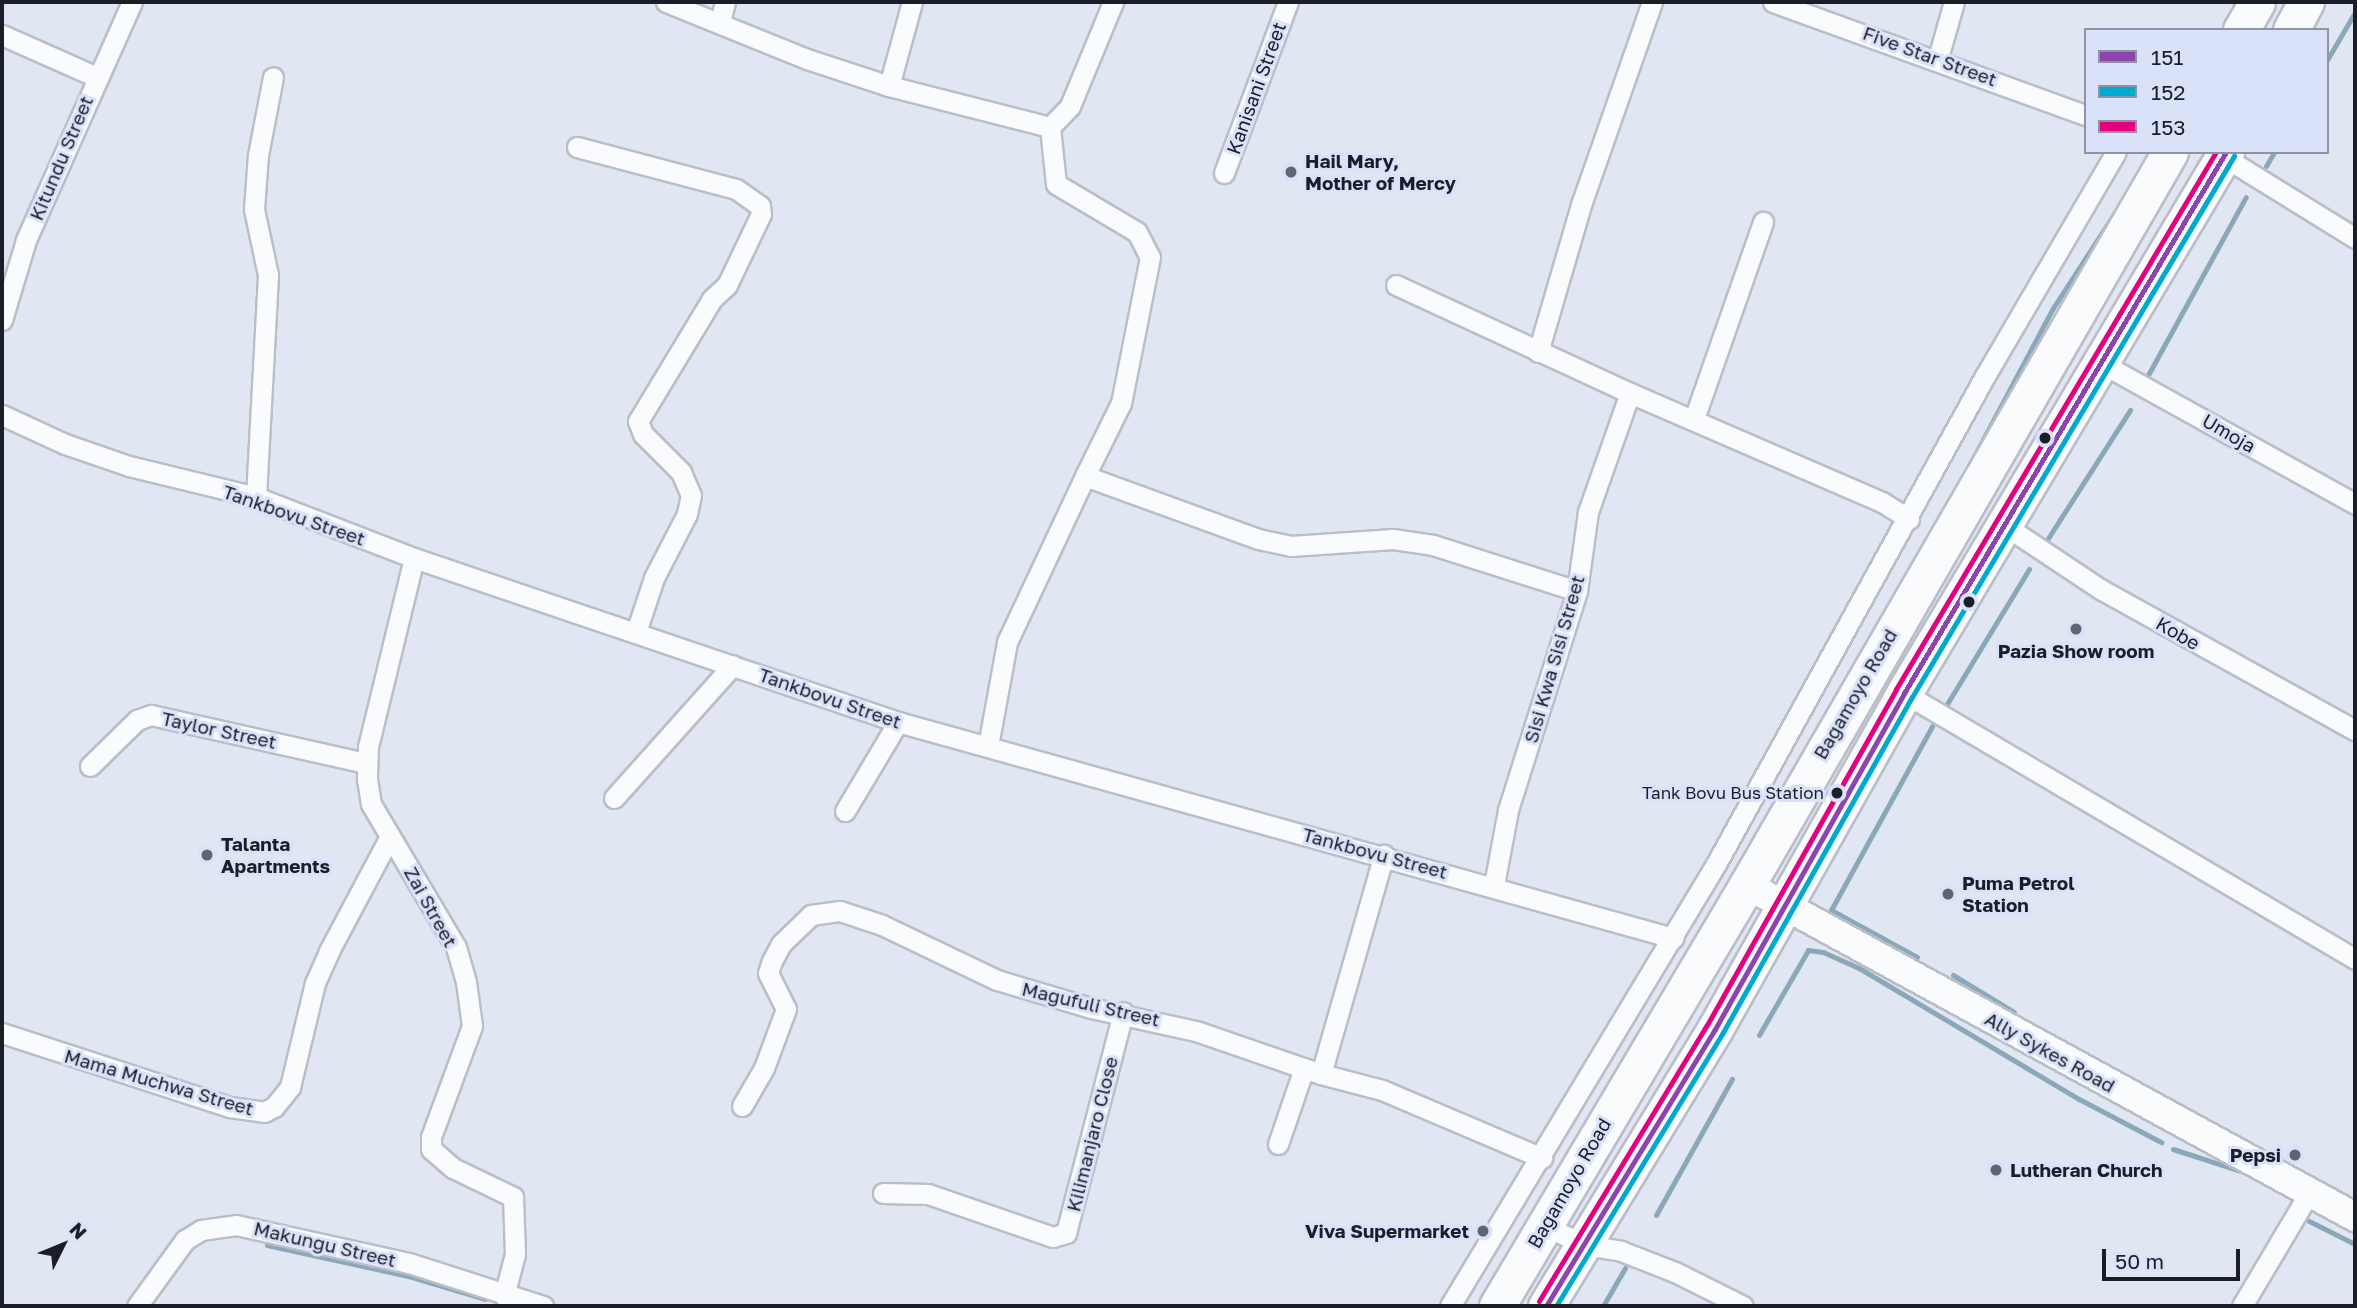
<!DOCTYPE html>
<html>
<head>
<meta charset="utf-8">
<style>
  body { margin:0 }
  #map { position:relative; width:2357px; height:1308px; overflow:hidden; background:#e1e6f3; font-family:"Golos Text",sans-serif }
  div>[style] { position:absolute }
  .stream>* { height:5px; margin:-2.5px; padding:0 2.5px; transform-origin:2.5px; border-radius:2.5px; background:#8ba8b8 }
  .roads { filter:drop-shadow(2px 0 #babec9) drop-shadow(-2px 0 #babec9) drop-shadow(0 2px #babec9) drop-shadow(0 -2px #babec9) }
  .street>* { height:19px; margin:-9.5px; padding:0 9.5px; transform-origin:9.5px; border-radius:9.5px; background:#fafbfd }
  .secondary>* { height:28px; margin:-14px; padding:0 14px; transform-origin:14px; border-radius:14px; background:#fafbfd }
  .highway>* { height:35px; margin:-17.5px; padding:0 17.5px; transform-origin:17.5px; border-radius:17.5px; background:#fafbfd }
  .bus-1>* { height:5px; margin:-2.5px; padding:0 2.5px; transform-origin:2.5px; border-radius:2.5px; background:#8e44ad }
  .bus-2>* { height:5px; margin:-2.5px; padding:0 2.5px; transform-origin:2.5px; border-radius:2.5px; background:#00a9ce }
  .bus-3>* { height:5px; margin:-2.5px; padding:0 2.5px; transform-origin:2.5px; border-radius:2.5px; background:#e5007d }
  .dots>* { width:19px; height:19px; translate:-50% -50%; box-sizing:border-box; border:4px solid #dae2fa; border-radius:50% }
  span { translate:-50% -50%; white-space:nowrap; text-align:center; line-height:1.15; -webkit-text-stroke:6px #dae2fa; paint-order:stroke }
  .bus-label { font-size:17px; color:#1b1e29 }
  .right { translate:-100% -50%; text-align:right }
  .street-label { font-size:19px; color:#1b1e29 }
  .poi-label { font-size:19px; color:#1b1e29; font-weight:700 }
  .left { translate:0 -50%; text-align:left }
  .frame { position:absolute; inset:0; border:4px solid #1b1e29; pointer-events:none }
  .legend { position:absolute; left:2084px; top:28px; width:245px; height:126px; box-sizing:border-box; background:#dae2fa; border:2px solid #8e94a6; margin:0; padding:9px 12px; list-style:none; font-size:21px; color:#1b1e29 }
  .legend li { display:flex; align-items:center; gap:14px; height:35px }
  .legend b { width:35px; border:2px solid #8e94a6 }
  .north { position:absolute; left:28px; top:1210px; width:70px; height:70px; -webkit-text-stroke:5px #dae2fa; paint-order:stroke; rotate:47deg; font-size:19px; font-weight:700; line-height:28px; text-align:center; color:#1b1e29 }
  .north::after { content:''; display:block; margin:auto; width:24px; height:32px; background:#1b1e29; clip-path:polygon(50% 0,100% 100%,50% 72%,0 100%) }
  .scale { position:absolute; left:2102px; top:1249px; width:138px; height:32px; box-sizing:border-box; border:4px solid #1b1e29; border-top:0; padding-left:9px; font-size:21px; line-height:24px; white-space:nowrap; color:#1b1e29; -webkit-text-stroke:5px #dae2fa; paint-order:stroke }
</style>
</head>
<body>
<div id="map">
  <div class="stream">
    <div style="left:2327px;top:60px;width:56px;rotate:-59.7deg"></div>
    <div style="left:2266px;top:166px;width:16px;rotate:-60deg"></div>
    <div style="left:2148px;top:375px;width:203px;rotate:-61.2deg"></div>
    <div style="left:1961px;top:481px;width:196px;rotate:-62deg"></div>
    <div style="left:2053px;top:308px;width:123px;rotate:-57deg"></div>
    <div style="left:2045px;top:543px;width:158px;rotate:-57.4deg"></div>
    <div style="left:1947px;top:704px;width:158px;rotate:-58.7deg"></div>
    <div style="left:1917px;top:957px;width:98px;rotate:-151.3deg"></div>
    <div style="left:1831px;top:910px;width:210px;rotate:-61.2deg"></div>
    <div style="left:1953px;top:975px;width:71px;rotate:31.2deg"></div>
    <div style="left:1759px;top:1035px;width:98px;rotate:-60deg"></div>
    <div style="left:1808px;top:950px;width:15px;rotate:8deg"></div>
    <div style="left:1823px;top:952px;width:39px;rotate:24deg"></div>
    <div style="left:1859px;top:968px;width:256px;rotate:30.8deg"></div>
    <div style="left:2079px;top:1099px;width:93px;rotate:27.7deg"></div>
    <div style="left:2173px;top:1149px;width:78px;rotate:18deg"></div>
    <div style="left:1656px;top:1215px;width:156px;rotate:-60.8deg"></div>
    <div style="left:2307px;top:1220px;width:54px;rotate:26.6deg"></div>
    <div style="left:267px;top:1245px;width:148px;rotate:12.4deg"></div>
    <div style="left:412px;top:1277px;width:76px;rotate:16.8deg"></div>
    <div style="left:1603px;top:1306px;width:44px;rotate:-59.9deg"></div>
  </div>
  <div class="roads">
    <div class="street">
      <div style="left:666px;top:2px;width:152px;rotate:22deg"></div>
      <div style="left:807px;top:59px;width:86px;rotate:18.2deg"></div>
      <div style="left:889px;top:86px;width:166px;rotate:14.3deg"></div>
      <div style="left:1050px;top:127px;width:29px;rotate:-46deg"></div>
      <div style="left:1070px;top:106px;width:113px;rotate:-67.5deg"></div>
      <div style="left:1773px;top:2px;width:333px;rotate:19.9deg"></div>
      <div style="left:720px;top:22px;width:21px;rotate:-76deg"></div>
      <div style="left:2px;top:35px;width:104px;rotate:23.9deg"></div>
      <div style="left:1938px;top:58px;width:58px;rotate:-74.1deg"></div>
      <div style="left:889px;top:86px;width:87px;rotate:-74.7deg"></div>
      <div style="left:1050px;top:127px;width:57px;rotate:84deg"></div>
      <div style="left:1056px;top:184px;width:94px;rotate:30.7deg"></div>
      <div style="left:1137px;top:232px;width:28px;rotate:63deg"></div>
      <div style="left:1150px;top:257px;width:149px;rotate:101.2deg"></div>
      <div style="left:1121px;top:403px;width:81px;rotate:116.3deg"></div>
      <div style="left:577px;top:147px;width:164px;rotate:14.8deg"></div>
      <div style="left:736px;top:189px;width:29px;rotate:35deg"></div>
      <div style="left:760px;top:206px;width:8px;rotate:83deg"></div>
      <div style="left:761px;top:214px;width:79px;rotate:115.6deg"></div>
      <div style="left:727px;top:285px;width:21px;rotate:137deg"></div>
      <div style="left:712px;top:299px;width:143px;rotate:121.2deg"></div>
      <div style="left:638px;top:421px;width:14px;rotate:69deg"></div>
      <div style="left:643px;top:434px;width:54px;rotate:45deg"></div>
      <div style="left:681px;top:472px;width:25px;rotate:67deg"></div>
      <div style="left:691px;top:495px;width:19px;rotate:102deg"></div>
      <div style="left:687px;top:514px;width:72px;rotate:117.3deg"></div>
      <div style="left:654px;top:578px;width:57px;rotate:108.4deg"></div>
      <div style="left:2224px;top:157px;width:154px;rotate:31.7deg"></div>
      <div style="left:1224px;top:173px;width:183px;rotate:-69.5deg"></div>
      <div style="left:1396px;top:285px;width:258px;rotate:24.8deg"></div>
      <div style="left:1630px;top:393px;width:275px;rotate:23.4deg"></div>
      <div style="left:1882px;top:502px;width:32px;rotate:32deg"></div>
      <div style="left:2px;top:320px;width:84px;rotate:-73.3deg"></div>
      <div style="left:26px;top:240px;width:261px;rotate:-66deg"></div>
      <div style="left:1538px;top:352px;width:156px;rotate:-73.7deg"></div>
      <div style="left:1582px;top:202px;width:212px;rotate:-70.7deg"></div>
      <div style="left:2101px;top:363px;width:291px;rotate:29deg"></div>
      <div style="left:2px;top:415px;width:69px;rotate:24.7deg"></div>
      <div style="left:65px;top:444px;width:68px;rotate:19deg"></div>
      <div style="left:129px;top:466px;width:131px;rotate:13.7deg"></div>
      <div style="left:256px;top:497px;width:169px;rotate:21.1deg"></div>
      <div style="left:414px;top:558px;width:511px;rotate:18.72deg"></div>
      <div style="left:898px;top:722px;width:805px;rotate:15.57deg"></div>
      <div style="left:1694px;top:419px;width:209px;rotate:-70.7deg"></div>
      <div style="left:256px;top:497px;width:222px;rotate:-86.9deg"></div>
      <div style="left:268px;top:275px;width:67px;rotate:-102deg"></div>
      <div style="left:254px;top:209px;width:54px;rotate:-85.8deg"></div>
      <div style="left:258px;top:155px;width:79px;rotate:-79.1deg"></div>
      <div style="left:2007px;top:527px;width:114px;rotate:33.6deg"></div>
      <div style="left:2102px;top:590px;width:289px;rotate:29deg"></div>
      <div style="left:414px;top:558px;width:195px;rotate:103.7deg"></div>
      <div style="left:368px;top:747px;width:32px;rotate:92deg"></div>
      <div style="left:367px;top:779px;width:25px;rotate:81deg"></div>
      <div style="left:371px;top:804px;width:166px;rotate:59.3deg"></div>
      <div style="left:456px;top:947px;width:36px;rotate:74deg"></div>
      <div style="left:466px;top:982px;width:44px;rotate:82.2deg"></div>
      <div style="left:472px;top:1026px;width:118px;rotate:110.3deg"></div>
      <div style="left:431px;top:1137px;width:12px;rotate:90deg"></div>
      <div style="left:431px;top:1149px;width:29px;rotate:41deg"></div>
      <div style="left:453px;top:1168px;width:67px;rotate:25.8deg"></div>
      <div style="left:513px;top:1197px;width:57px;rotate:88deg"></div>
      <div style="left:515px;top:1254px;width:43px;rotate:104.7deg"></div>
      <div style="left:1904px;top:693px;width:524px;rotate:30.53deg"></div>
      <div style="left:988px;top:746px;width:106px;rotate:-79.6deg"></div>
      <div style="left:1007px;top:642px;width:183px;rotate:-64.8deg"></div>
      <div style="left:1085px;top:476px;width:184px;rotate:20deg"></div>
      <div style="left:1258px;top:539px;width:34px;rotate:12deg"></div>
      <div style="left:1291px;top:546px;width:102px;rotate:-3.9deg"></div>
      <div style="left:1393px;top:539px;width:40px;rotate:8.5deg"></div>
      <div style="left:1433px;top:545px;width:151px;rotate:17.7deg"></div>
      <div style="left:90px;top:766px;width:66px;rotate:-44.4deg"></div>
      <div style="left:137px;top:720px;width:15px;rotate:-20deg"></div>
      <div style="left:151px;top:715px;width:220px;rotate:12.6deg"></div>
      <div style="left:614px;top:798px;width:178px;rotate:-48.2deg"></div>
      <div style="left:845px;top:811px;width:104px;rotate:-59.2deg"></div>
      <div style="left:1494px;top:885px;width:76px;rotate:-79.4deg"></div>
      <div style="left:1508px;top:810px;width:230px;rotate:-72.5deg"></div>
      <div style="left:1577px;top:591px;width:80px;rotate:-82.1deg"></div>
      <div style="left:1588px;top:512px;width:126px;rotate:-70.6deg"></div>
      <div style="left:2px;top:1033px;width:240px;rotate:18deg"></div>
      <div style="left:230px;top:1107px;width:34px;rotate:8deg"></div>
      <div style="left:264px;top:1112px;width:11px;rotate:-27deg"></div>
      <div style="left:274px;top:1107px;width:26px;rotate:-51deg"></div>
      <div style="left:290px;top:1087px;width:107px;rotate:-76.5deg"></div>
      <div style="left:315px;top:983px;width:35px;rotate:-66deg"></div>
      <div style="left:329px;top:951px;width:128px;rotate:-62deg"></div>
      <div style="left:1321px;top:1074px;width:228px;rotate:-74deg"></div>
      <div style="left:742px;top:1106px;width:44px;rotate:-59.9deg"></div>
      <div style="left:764px;top:1068px;width:63px;rotate:-69.6deg"></div>
      <div style="left:786px;top:1009px;width:40px;rotate:-116.6deg"></div>
      <div style="left:768px;top:973px;width:13px;rotate:-72deg"></div>
      <div style="left:772px;top:961px;width:19px;rotate:-62deg"></div>
      <div style="left:781px;top:944px;width:42px;rotate:-44deg"></div>
      <div style="left:811px;top:915px;width:29px;rotate:-8deg"></div>
      <div style="left:840px;top:911px;width:44px;rotate:18.4deg"></div>
      <div style="left:882px;top:925px;width:127px;rotate:25.6deg"></div>
      <div style="left:997px;top:980px;width:98px;rotate:16.6deg"></div>
      <div style="left:1091px;top:1008px;width:107px;rotate:12.4deg"></div>
      <div style="left:1196px;top:1031px;width:132px;rotate:19deg"></div>
      <div style="left:1321px;top:1074px;width:63px;rotate:14.7deg"></div>
      <div style="left:1382px;top:1090px;width:174px;rotate:23deg"></div>
      <div style="left:1278px;top:1144px;width:80px;rotate:-71.1deg"></div>
      <div style="left:883px;top:1193px;width:45px;rotate:1.3deg"></div>
      <div style="left:928px;top:1194px;width:132px;rotate:19deg"></div>
      <div style="left:1053px;top:1237px;width:14px;rotate:-17deg"></div>
      <div style="left:1066px;top:1233px;width:228px;rotate:-75.5deg"></div>
      <div style="left:1545px;top:1226px;width:44px;rotate:25.4deg"></div>
      <div style="left:1585px;top:1245px;width:36px;rotate:9deg"></div>
      <div style="left:1621px;top:1251px;width:58px;rotate:21.3deg"></div>
      <div style="left:1675px;top:1272px;width:76px;rotate:26.6deg"></div>
      <div style="left:137px;top:1306px;width:82px;rotate:-54deg"></div>
      <div style="left:185px;top:1240px;width:19px;rotate:-32deg"></div>
      <div style="left:201px;top:1230px;width:35px;rotate:-8deg"></div>
      <div style="left:236px;top:1225px;width:177px;rotate:12.4deg"></div>
      <div style="left:409px;top:1263px;width:141px;rotate:17.8deg"></div>
      <div style="left:1450px;top:1306px;width:516px;rotate:-58.96deg"></div>
      <div style="left:1716px;top:864px;width:557px;rotate:-61.14deg"></div>
      <div style="left:1985px;top:376px;width:259px;rotate:-59.7deg"></div>
      <div style="left:2242px;top:1306px;width:131px;rotate:-59.3deg"></div>
    </div>
    <div class="secondary">
      <div style="left:1747px;top:885px;width:693px;rotate:28.64deg"></div>
    </div>
    <div class="highway">
      <div style="left:2241px;top:30px;width:32px;rotate:-60deg"></div>
      <div style="left:2291px;top:30px;width:32px;rotate:-62deg"></div>
      <div style="left:1497px;top:1306px;width:490px;rotate:-59.3deg"></div>
      <div style="left:1747px;top:885px;width:846px;rotate:-60.01deg"></div>
      <div style="left:1546px;top:1306px;width:324px;rotate:-58.6deg"></div>
      <div style="left:1715px;top:1029px;width:386px;rotate:-60.6deg"></div>
      <div style="left:1904px;top:693px;width:630px;rotate:-59.24deg"></div>
    </div>
  </div>
  <div class="bus-1">
    <div style="left:1546px;top:1306px;width:324px;rotate:-58.6deg"></div>
    <div style="left:1715px;top:1029px;width:386px;rotate:-60.6deg"></div>
    <div style="left:1904px;top:693px;width:630px;rotate:-59.24deg"></div>
  </div>
  <div class="bus-2">
    <div style="left:1556px;top:1306px;width:319px;rotate:-58.6deg"></div>
    <div style="left:1722px;top:1034px;width:387px;rotate:-60.6deg"></div>
    <div style="left:1912px;top:697px;width:630px;rotate:-59.24deg"></div>
  </div>
  <div class="bus-3">
    <div style="left:1539px;top:1301px;width:323px;rotate:-58.7deg"></div>
    <div style="left:1707px;top:1025px;width:386px;rotate:-60.6deg"></div>
    <div style="left:1896px;top:689px;width:625px;rotate:-59.21deg"></div>
  </div>
  <div class="dots">
    <div style="left:1291px;top:172px;background:#606470"></div>
    <div style="left:2045px;top:438px;background:#1b1e29"></div>
    <div style="left:1969px;top:602px;background:#1b1e29"></div>
    <div style="left:2076px;top:629px;background:#606470"></div>
    <div style="left:1837px;top:793px;background:#1b1e29"></div>
    <div style="left:207px;top:855px;background:#606470"></div>
    <div style="left:1948px;top:894px;background:#606470"></div>
    <div style="left:2295px;top:1155px;background:#606470"></div>
    <div style="left:1996px;top:1170px;background:#606470"></div>
    <div style="left:1483px;top:1231px;background:#606470"></div>
  </div>
  <div class="bus-label">
    <span class="right" style="left:1824px;top:793px">Tank Bovu Bus Station</span>
  </div>
  <div class="street-label">
    <span style="left:1930px;top:56px;rotate:20deg">Five Star Street</span>
    <span style="left:1256px;top:88px;rotate:-70deg">Kanisani Street</span>
    <span style="left:61px;top:158px;rotate:-67deg">Kitundu Street</span>
    <span style="left:2229px;top:433px;rotate:30deg">Umoja</span>
    <span style="left:294px;top:515px;rotate:19deg">Tankbovu Street</span>
    <span style="left:2178px;top:633px;rotate:30deg">Kobe</span>
    <span style="left:1554px;top:659px;rotate:-74deg">Sisi Kwa Sisi Street</span>
    <span style="left:1855px;top:694px;rotate:-60deg">Bagamoyo Road</span>
    <span style="left:830px;top:698px;rotate:19deg">Tankbovu Street</span>
    <span style="left:219px;top:730px;rotate:12deg">Taylor Street</span>
    <span style="left:1375px;top:853px;rotate:15deg">Tankbovu Street</span>
    <span style="left:431px;top:907px;rotate:61deg">Zai Street</span>
    <span style="left:1091px;top:1004px;rotate:13deg">Magufuli Street</span>
    <span style="left:2050px;top:1052px;rotate:29deg">Ally Sykes Road</span>
    <span style="left:159px;top:1082px;rotate:16deg">Mama Muchwa Street</span>
    <span style="left:1092px;top:1134px;rotate:-76deg">Kilimanjaro Close</span>
    <span style="left:1569px;top:1183px;rotate:-60deg">Bagamoyo Road</span>
    <span style="left:325px;top:1244px;rotate:13deg">Makungu Street</span>
  </div>
  <div class="poi-label">
    <span class="left" style="left:1305px;top:172px">Hail Mary,<br>Mother of Mercy</span>
    <span style="left:2076px;top:651px">Pazia Show room</span>
    <span class="left" style="left:221px;top:855px">Talanta<br>Apartments</span>
    <span class="left" style="left:1962px;top:894px">Puma Petrol<br>Station</span>
    <span class="right" style="left:2281px;top:1155px">Pepsi</span>
    <span class="left" style="left:2010px;top:1170px">Lutheran Church</span>
    <span class="right" style="left:1469px;top:1231px">Viva Supermarket</span>
  </div>
  <div class="frame"></div>
  <ul class="legend">
  <li><b style="height:9px;background:#8e44ad"></b>151</li>
  <li><b style="height:9px;background:#00a9ce"></b>152</li>
  <li><b style="height:9px;background:#e5007d"></b>153</li>
  </ul>
  <div class="north">N</div>
  <div class="scale">50 m</div>
</div>
</body>
</html>
